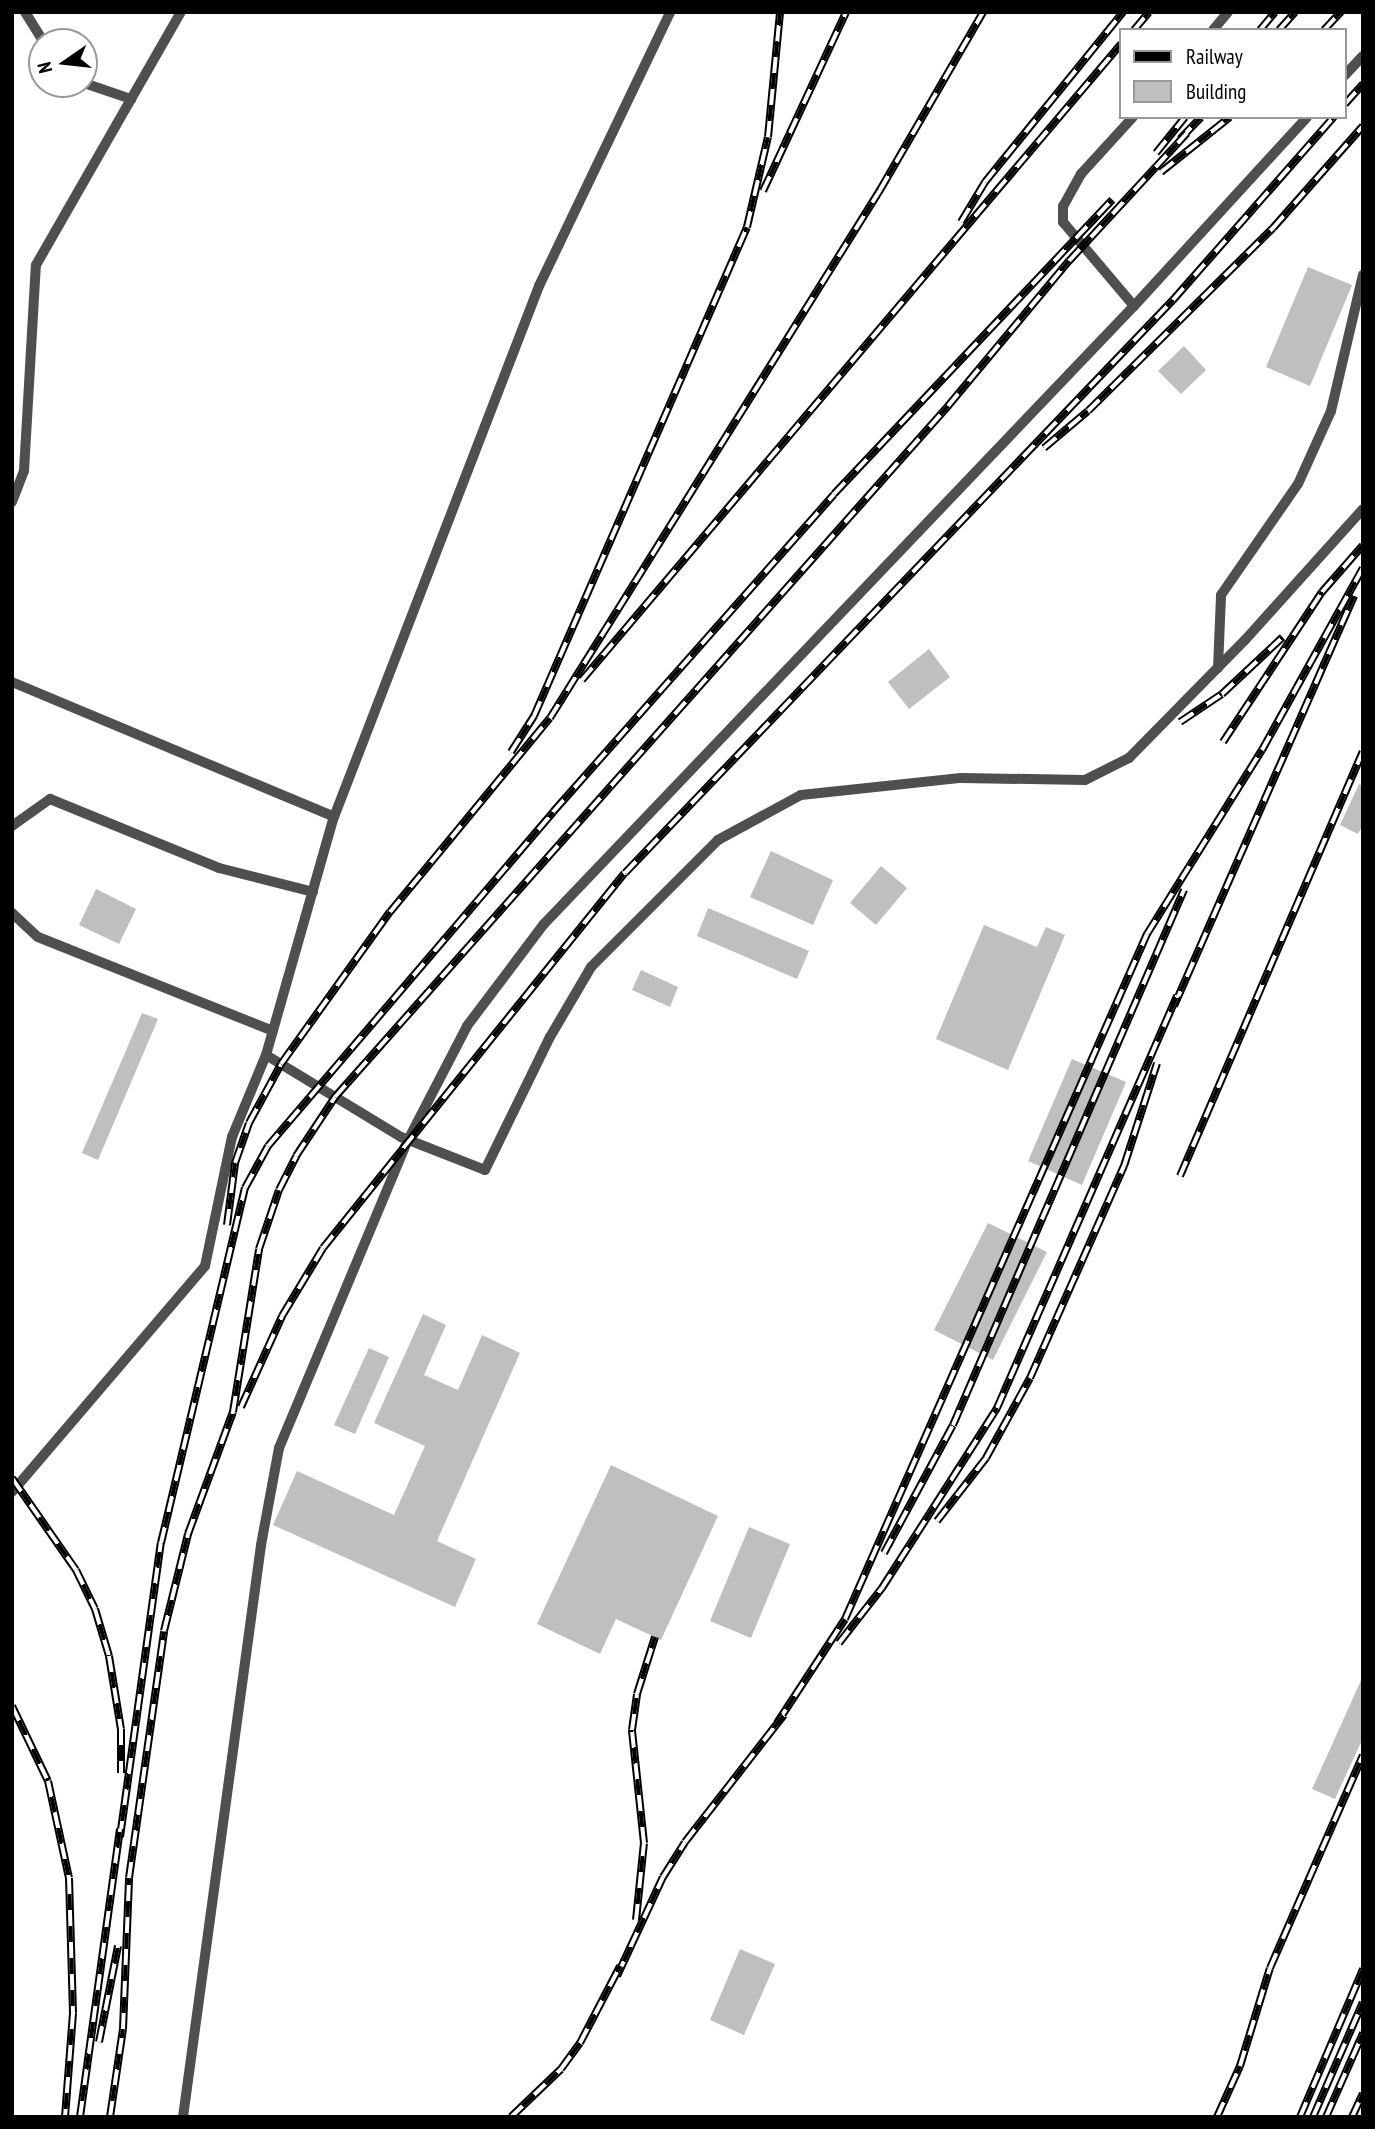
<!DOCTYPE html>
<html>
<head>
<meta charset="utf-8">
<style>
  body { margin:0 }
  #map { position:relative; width:1375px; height:2129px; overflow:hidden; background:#fff; font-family:"PT Sans Narrow",sans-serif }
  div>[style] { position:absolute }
  .building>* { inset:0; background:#bfbfbf }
  .lane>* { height:10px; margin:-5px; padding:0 5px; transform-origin:5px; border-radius:5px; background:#4f4f4f }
  .rail>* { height:8px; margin-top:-4px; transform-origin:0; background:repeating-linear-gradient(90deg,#fff 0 16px,#000 0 32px); box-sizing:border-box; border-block:2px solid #000 }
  span { translate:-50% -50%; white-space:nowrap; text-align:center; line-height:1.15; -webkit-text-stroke:6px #fff; paint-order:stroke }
  .frame { position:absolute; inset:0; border:14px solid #000; pointer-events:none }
  .legend { position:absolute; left:1119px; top:28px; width:228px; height:91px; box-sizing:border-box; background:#fff; border:2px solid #999; margin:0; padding:9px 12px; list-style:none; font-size:21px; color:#000 }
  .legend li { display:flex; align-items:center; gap:14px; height:35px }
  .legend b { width:35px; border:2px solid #999 }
  .north { position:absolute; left:28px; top:28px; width:70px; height:70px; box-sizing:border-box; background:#fff; border:2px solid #999; border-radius:50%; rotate:256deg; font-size:19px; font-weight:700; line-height:28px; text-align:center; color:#000 }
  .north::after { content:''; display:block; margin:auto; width:24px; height:32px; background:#000; clip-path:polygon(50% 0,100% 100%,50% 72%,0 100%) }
</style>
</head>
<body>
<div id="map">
  <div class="building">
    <i style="clip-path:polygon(1308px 267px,1352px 285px,1310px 386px,1266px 367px)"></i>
    <i style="clip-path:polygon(1184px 346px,1206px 370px,1181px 394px,1158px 371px)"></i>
    <i style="clip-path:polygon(929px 649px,950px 677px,909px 709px,888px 682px)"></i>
    <i style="clip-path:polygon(1359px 784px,1363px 786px,1363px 824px,1358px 834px,1340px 825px)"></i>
    <i style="clip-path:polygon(771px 851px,833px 880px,813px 925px,750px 897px)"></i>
    <i style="clip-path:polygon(881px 866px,907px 888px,876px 925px,850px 903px)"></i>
    <i style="clip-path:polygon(96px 889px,136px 909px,119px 944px,79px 925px)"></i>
    <i style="clip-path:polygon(708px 908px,809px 951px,797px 979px,697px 936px)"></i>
    <i style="clip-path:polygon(984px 925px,1037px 947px,1046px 927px,1065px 935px,1008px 1070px,936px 1039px)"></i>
    <i style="clip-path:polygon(641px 970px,678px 987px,670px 1007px,632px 990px)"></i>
    <i style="clip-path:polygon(142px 1013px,158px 1019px,98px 1160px,82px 1153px)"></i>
    <i style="clip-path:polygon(1072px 1059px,1126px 1082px,1082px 1185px,1028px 1161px)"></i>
    <i style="clip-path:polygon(988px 1223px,1047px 1252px,993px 1360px,934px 1330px)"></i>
    <i style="clip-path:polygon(423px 1314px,446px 1325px,424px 1375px,458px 1390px,482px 1335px,520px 1353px,437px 1541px,476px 1559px,455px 1607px,273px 1525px,297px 1471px,394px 1515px,425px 1446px,374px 1423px)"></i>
    <i style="clip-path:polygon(369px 1348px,389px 1357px,355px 1434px,334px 1425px)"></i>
    <i style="clip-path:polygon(611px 1465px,718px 1516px,661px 1640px,616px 1619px,600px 1654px,537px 1624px)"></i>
    <i style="clip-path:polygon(749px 1527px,790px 1544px,751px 1638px,710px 1621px)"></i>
    <i style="clip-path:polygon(1363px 1676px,1363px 1738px,1335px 1799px,1312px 1789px)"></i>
    <i style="clip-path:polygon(740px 1949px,775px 1964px,744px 2035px,710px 2020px)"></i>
  </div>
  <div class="lane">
    <i style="left:25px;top:12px;width:36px;rotate:58deg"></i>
    <i style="left:1213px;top:30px;width:23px;rotate:-50deg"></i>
    <i style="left:1345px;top:75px;width:26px;rotate:-47deg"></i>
    <i style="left:84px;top:83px;width:50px;rotate:18.8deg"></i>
    <i style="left:1133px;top:117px;width:77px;rotate:132.4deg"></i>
    <i style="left:1081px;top:174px;width:37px;rotate:119deg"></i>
    <i style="left:1063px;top:206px;width:16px;rotate:90deg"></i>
    <i style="left:1063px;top:222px;width:110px;rotate:49.8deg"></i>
    <i style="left:1134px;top:306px;width:256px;rotate:-47.5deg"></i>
    <i style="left:12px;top:502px;width:33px;rotate:-69deg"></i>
    <i style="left:24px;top:471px;width:206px;rotate:-86.7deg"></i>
    <i style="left:36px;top:265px;width:292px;rotate:-60.2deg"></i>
    <i style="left:1218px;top:668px;width:73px;rotate:-87.6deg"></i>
    <i style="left:1221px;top:595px;width:135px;rotate:-55.3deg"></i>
    <i style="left:1298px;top:484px;width:80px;rotate:-65.7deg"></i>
    <i style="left:1331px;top:411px;width:140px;rotate:-76.8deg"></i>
    <i style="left:12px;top:682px;width:349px;rotate:22.7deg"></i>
    <i style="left:12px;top:826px;width:47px;rotate:-35.4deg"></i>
    <i style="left:50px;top:799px;width:183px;rotate:22.2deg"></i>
    <i style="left:219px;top:868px;width:97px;rotate:14.3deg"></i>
    <i style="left:12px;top:913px;width:35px;rotate:43deg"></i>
    <i style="left:38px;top:937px;width:253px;rotate:21.8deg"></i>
    <i style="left:266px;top:1055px;width:158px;rotate:31.3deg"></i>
    <i style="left:401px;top:1137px;width:90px;rotate:21.4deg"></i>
    <i style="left:485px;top:1170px;width:148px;rotate:-64deg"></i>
    <i style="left:550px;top:1037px;width:81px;rotate:-59.6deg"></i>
    <i style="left:591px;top:967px;width:180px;rotate:-45deg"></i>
    <i style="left:718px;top:840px;width:94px;rotate:-28.5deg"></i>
    <i style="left:801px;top:795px;width:161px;rotate:-6.1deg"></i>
    <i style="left:961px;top:778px;width:124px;rotate:0.9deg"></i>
    <i style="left:1085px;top:780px;width:49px;rotate:-26.6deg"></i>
    <i style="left:1129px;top:758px;width:165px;rotate:-45.5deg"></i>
    <i style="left:1245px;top:640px;width:176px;rotate:-48deg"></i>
    <i style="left:12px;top:1492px;width:297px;rotate:-49.5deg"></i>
    <i style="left:205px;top:1266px;width:132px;rotate:-78.2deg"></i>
    <i style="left:232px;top:1137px;width:89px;rotate:-67.5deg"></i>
    <i style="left:266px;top:1055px;width:248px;rotate:-74.1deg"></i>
    <i style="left:334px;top:817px;width:569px;rotate:-68.89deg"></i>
    <i style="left:539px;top:286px;width:304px;rotate:-64.4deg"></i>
    <i style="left:183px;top:2117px;width:577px;rotate:-82.23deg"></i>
    <i style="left:261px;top:1545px;width:99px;rotate:-79.5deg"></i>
    <i style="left:279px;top:1448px;width:334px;rotate:-67.3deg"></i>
    <i style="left:408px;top:1140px;width:128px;rotate:-62.6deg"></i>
    <i style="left:467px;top:1026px;width:128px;rotate:-53deg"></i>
    <i style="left:544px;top:924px;width:854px;rotate:-46.33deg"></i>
  </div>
  <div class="rail">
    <i style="left:1134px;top:30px;width:23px;rotate:-50deg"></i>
    <i style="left:1260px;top:30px;width:23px;rotate:-50deg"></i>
    <i style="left:1279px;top:30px;width:24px;rotate:-48deg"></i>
    <i style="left:1324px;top:30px;width:25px;rotate:-47deg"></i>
    <i style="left:1345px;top:104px;width:27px;rotate:-48deg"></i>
    <i style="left:1180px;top:139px;width:30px;rotate:-46deg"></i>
    <i style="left:1156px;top:153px;width:46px;rotate:-51.1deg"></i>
    <i style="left:1161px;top:172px;width:88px;rotate:-38.6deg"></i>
    <i style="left:763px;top:191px;width:197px;rotate:-65.1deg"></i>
    <i style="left:961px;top:222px;width:47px;rotate:-59deg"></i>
    <i style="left:985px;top:182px;width:219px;rotate:-50.9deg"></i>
    <i style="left:1044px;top:448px;width:57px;rotate:-40.1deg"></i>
    <i style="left:1088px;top:411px;width:260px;rotate:-44.7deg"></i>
    <i style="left:1273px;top:228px;width:136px;rotate:-48.6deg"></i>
    <i style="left:582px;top:680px;width:834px;rotate:-49.72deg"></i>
    <i style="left:1180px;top:722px;width:50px;rotate:-33.7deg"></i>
    <i style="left:1222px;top:694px;width:83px;rotate:-43.1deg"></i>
    <i style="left:1223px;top:742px;width:180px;rotate:-56.6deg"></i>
    <i style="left:1322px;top:592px;width:62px;rotate:-48.9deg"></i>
    <i style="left:511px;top:752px;width:43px;rotate:-57.4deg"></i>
    <i style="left:534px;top:716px;width:533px;rotate:-66.46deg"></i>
    <i style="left:747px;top:227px;width:92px;rotate:-76.9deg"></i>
    <i style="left:768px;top:137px;width:126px;rotate:-84.5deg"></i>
    <i style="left:1174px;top:1006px;width:448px;rotate:-66.3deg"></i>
    <i style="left:1180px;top:1176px;width:462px;rotate:-66.7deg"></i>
    <i style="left:227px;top:1225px;width:63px;rotate:-82.6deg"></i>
    <i style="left:235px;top:1163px;width:42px;rotate:-70.7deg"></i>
    <i style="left:249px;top:1123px;width:67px;rotate:-61.5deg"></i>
    <i style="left:281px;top:1064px;width:187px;rotate:-54.4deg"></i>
    <i style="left:390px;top:912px;width:251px;rotate:-50.5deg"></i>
    <i style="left:550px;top:718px;width:623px;rotate:-57.99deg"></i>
    <i style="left:880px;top:190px;width:206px;rotate:-59.9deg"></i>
    <i style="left:241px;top:1407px;width:100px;rotate:-65.7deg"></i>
    <i style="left:282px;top:1316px;width:79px;rotate:-58.9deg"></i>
    <i style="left:323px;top:1248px;width:481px;rotate:-51.2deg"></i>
    <i style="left:625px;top:873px;width:793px;rotate:-46.28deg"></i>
    <i style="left:1173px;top:300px;width:244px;rotate:-48.7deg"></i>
    <i style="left:12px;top:1478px;width:112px;rotate:55.2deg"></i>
    <i style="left:76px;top:1570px;width:43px;rotate:64deg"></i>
    <i style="left:95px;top:1609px;width:49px;rotate:73.4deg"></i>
    <i style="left:109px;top:1656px;width:74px;rotate:80.7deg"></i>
    <i style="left:121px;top:1729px;width:44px;rotate:90deg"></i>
    <i style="left:937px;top:1521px;width:80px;rotate:-52.1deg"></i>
    <i style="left:986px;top:1458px;width:91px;rotate:-61.2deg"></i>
    <i style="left:1030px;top:1378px;width:232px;rotate:-66.1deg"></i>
    <i style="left:1124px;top:1166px;width:108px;rotate:-72.2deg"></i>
    <i style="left:884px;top:1553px;width:145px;rotate:-61.7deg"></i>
    <i style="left:953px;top:1425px;width:583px;rotate:-66.65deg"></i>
    <i style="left:839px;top:1643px;width:70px;rotate:-52deg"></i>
    <i style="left:882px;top:1588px;width:214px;rotate:-57.4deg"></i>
    <i style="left:997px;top:1408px;width:450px;rotate:-66.4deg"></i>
    <i style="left:12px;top:1706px;width:83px;rotate:64.4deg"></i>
    <i style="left:48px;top:1781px;width:99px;rotate:77.8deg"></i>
    <i style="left:69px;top:1878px;width:135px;rotate:88.3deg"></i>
    <i style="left:73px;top:2013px;width:104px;rotate:94.4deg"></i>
    <i style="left:777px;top:1723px;width:124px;rotate:-56.8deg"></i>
    <i style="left:845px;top:1619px;width:749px;rotate:-66.21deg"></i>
    <i style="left:1147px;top:934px;width:217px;rotate:-58deg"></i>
    <i style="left:1262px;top:750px;width:208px;rotate:-61deg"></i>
    <i style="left:120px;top:1837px;width:297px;rotate:-82.1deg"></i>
    <i style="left:161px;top:1543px;width:365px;rotate:-76.7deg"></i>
    <i style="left:245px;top:1188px;width:48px;rotate:-61.3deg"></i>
    <i style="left:268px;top:1146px;width:439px;rotate:-49.5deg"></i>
    <i style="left:553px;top:812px;width:424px;rotate:-48.5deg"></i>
    <i style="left:834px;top:494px;width:405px;rotate:-46.6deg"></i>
    <i style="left:636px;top:1920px;width:77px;rotate:-84.1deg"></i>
    <i style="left:644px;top:1843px;width:114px;rotate:-96.1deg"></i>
    <i style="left:632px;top:1730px;width:36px;rotate:-82deg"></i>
    <i style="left:637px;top:1694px;width:60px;rotate:-72.5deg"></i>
    <i style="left:617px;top:1976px;width:109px;rotate:-65.1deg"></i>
    <i style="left:663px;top:1877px;width:41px;rotate:-57.8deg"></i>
    <i style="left:685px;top:1842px;width:161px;rotate:-52.1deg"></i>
    <i style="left:99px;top:2042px;width:98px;rotate:-78.8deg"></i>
    <i style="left:80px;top:2117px;width:291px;rotate:-82.1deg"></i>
    <i style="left:110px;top:2117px;width:89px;rotate:-81.6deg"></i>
    <i style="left:123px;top:2029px;width:151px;rotate:-87.7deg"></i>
    <i style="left:129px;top:1878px;width:249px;rotate:-81.9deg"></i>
    <i style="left:164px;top:1631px;width:100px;rotate:-76.1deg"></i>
    <i style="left:188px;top:1534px;width:130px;rotate:-69.8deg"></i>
    <i style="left:233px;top:1412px;width:165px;rotate:-80.9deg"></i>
    <i style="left:259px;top:1249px;width:62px;rotate:-71.3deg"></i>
    <i style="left:279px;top:1190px;width:38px;rotate:-63deg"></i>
    <i style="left:296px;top:1156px;width:71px;rotate:-56.5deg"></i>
    <i style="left:335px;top:1097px;width:924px;rotate:-48.42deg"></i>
    <i style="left:948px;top:406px;width:189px;rotate:-50.2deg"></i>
    <i style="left:1069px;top:261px;width:174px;rotate:-47.3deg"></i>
    <i style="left:511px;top:2117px;width:69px;rotate:-43.8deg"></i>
    <i style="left:561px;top:2069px;width:32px;rotate:-54deg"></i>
    <i style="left:580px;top:2043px;width:87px;rotate:-62.5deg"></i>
    <i style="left:1217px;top:2117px;width:56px;rotate:-65.7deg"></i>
    <i style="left:1240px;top:2066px;width:102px;rotate:-73deg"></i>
    <i style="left:1270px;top:1968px;width:232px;rotate:-66.4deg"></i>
    <i style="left:1300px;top:2117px;width:161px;rotate:-66.9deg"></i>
    <i style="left:1313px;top:2117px;width:125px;rotate:-66.5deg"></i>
    <i style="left:1326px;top:2117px;width:92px;rotate:-66.2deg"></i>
    <i style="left:1352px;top:2117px;width:26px;rotate:-65deg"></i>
  </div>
  <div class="frame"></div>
  <ul class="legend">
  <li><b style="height:9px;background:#000"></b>Railway</li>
  <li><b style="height:19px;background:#bfbfbf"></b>Building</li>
  </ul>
  <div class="north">N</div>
</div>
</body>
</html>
